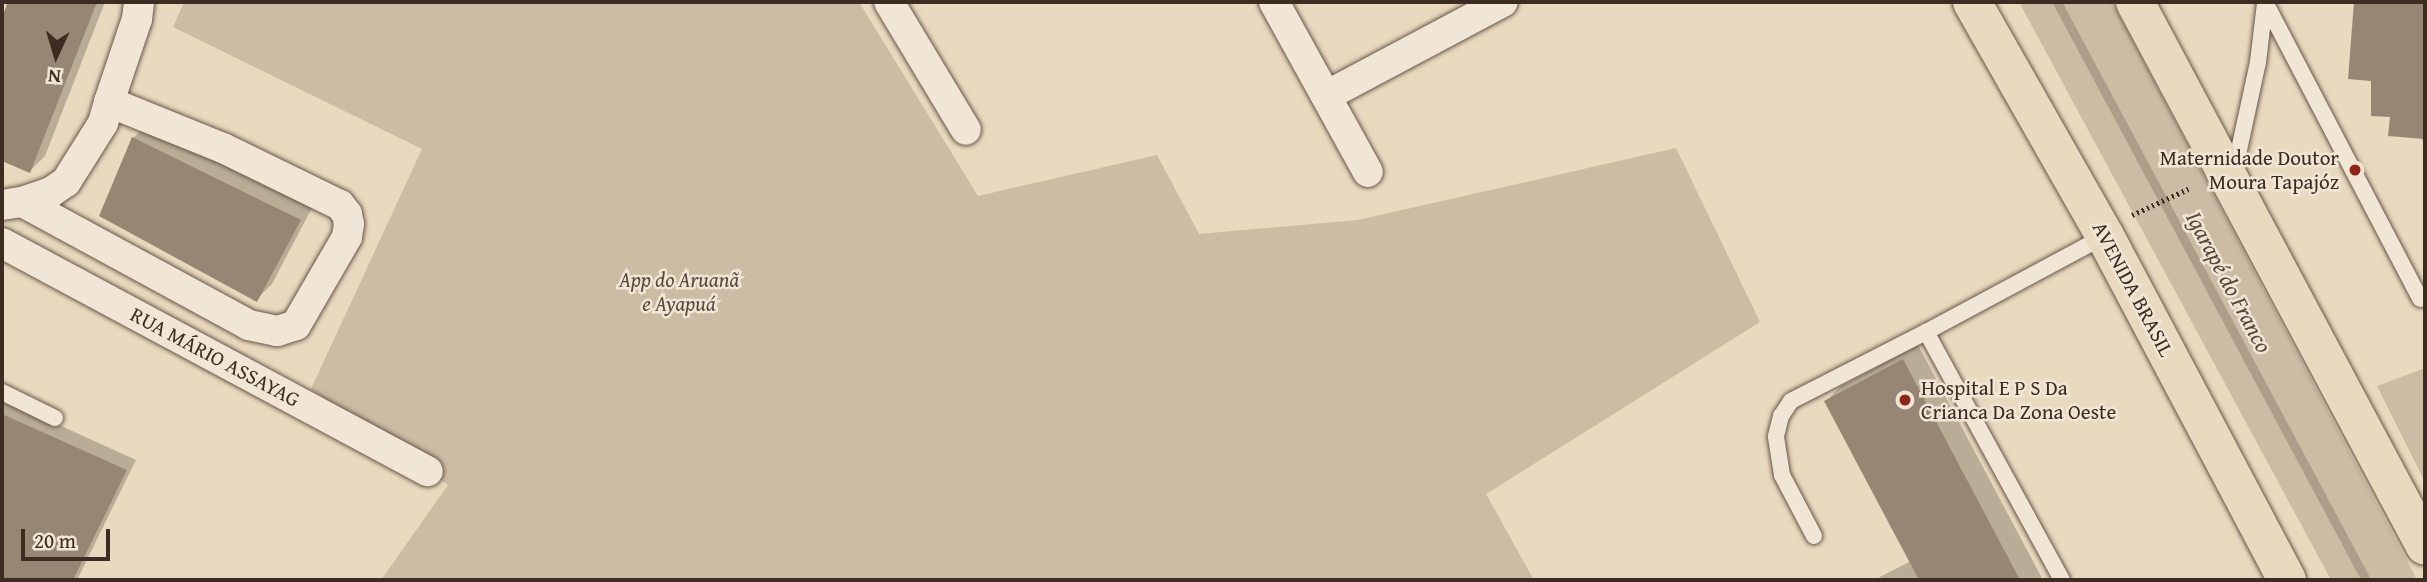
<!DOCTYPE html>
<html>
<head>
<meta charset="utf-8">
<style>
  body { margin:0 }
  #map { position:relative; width:2427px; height:582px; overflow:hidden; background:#e9d9be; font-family:"Gentium Book Plus",serif }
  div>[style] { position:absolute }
  .green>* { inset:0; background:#ccbca3 }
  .shadow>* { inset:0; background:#0003 }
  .stream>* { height:9px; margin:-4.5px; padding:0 4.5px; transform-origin:4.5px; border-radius:4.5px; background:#ae9e89 }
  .building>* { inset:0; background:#968673 }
  .path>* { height:4.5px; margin-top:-2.25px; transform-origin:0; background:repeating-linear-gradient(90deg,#3c2c22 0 2px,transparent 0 5.5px) }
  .roads { filter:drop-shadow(0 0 2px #675749) drop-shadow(0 0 2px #675749) }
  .lane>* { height:16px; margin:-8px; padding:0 8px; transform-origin:8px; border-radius:8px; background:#f1e6d5 }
  .street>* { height:30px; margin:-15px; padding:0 15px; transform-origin:15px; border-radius:15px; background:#f1e6d5 }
  .highway>* { height:38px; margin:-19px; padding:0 19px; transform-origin:19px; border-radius:19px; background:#e9d9be }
  .dots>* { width:19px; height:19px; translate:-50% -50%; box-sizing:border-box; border:4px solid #f1e6d5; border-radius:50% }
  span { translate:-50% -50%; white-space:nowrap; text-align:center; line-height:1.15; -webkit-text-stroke:5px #f1e6d5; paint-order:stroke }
  .poi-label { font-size:21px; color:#3c2c22 }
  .right { translate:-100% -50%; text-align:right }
  .left { translate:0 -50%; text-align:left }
  .park-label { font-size:21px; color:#59493c; font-style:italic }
  .street-label { font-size:21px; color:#3c2c22 }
  .water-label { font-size:23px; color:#58483c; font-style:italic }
  .frame { position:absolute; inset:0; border:4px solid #3c2c22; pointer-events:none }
  .north { position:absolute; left:21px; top:21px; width:70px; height:70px; -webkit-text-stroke:5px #f1e6d5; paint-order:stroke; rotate:184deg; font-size:19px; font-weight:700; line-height:28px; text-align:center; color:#3c2c22 }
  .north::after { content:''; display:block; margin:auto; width:24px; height:32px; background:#3c2c22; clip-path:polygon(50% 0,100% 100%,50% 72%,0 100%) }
  .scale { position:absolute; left:21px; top:529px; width:89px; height:32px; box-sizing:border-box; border:4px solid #3c2c22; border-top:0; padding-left:9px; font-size:21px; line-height:24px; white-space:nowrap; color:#3c2c22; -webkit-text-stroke:5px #f1e6d5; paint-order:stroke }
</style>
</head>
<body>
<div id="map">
  <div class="green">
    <i style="clip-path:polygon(184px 2px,859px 2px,978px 196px,1157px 155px,1199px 234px,1358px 220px,1676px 148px,1760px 322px,1486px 494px,1534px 580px,381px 580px,448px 485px,311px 389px,422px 149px,173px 27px)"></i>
    <i style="clip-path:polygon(2019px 2px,2112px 2px,2417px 580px,2331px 580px)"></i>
    <i style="clip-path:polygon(2425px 368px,2425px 482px,2377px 386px)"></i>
  </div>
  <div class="shadow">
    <i style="clip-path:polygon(10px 2px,105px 2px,45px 156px,30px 171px,2px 159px,2px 21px)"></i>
    <i style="clip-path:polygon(2355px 2px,2425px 2px,2425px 142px,2392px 116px,2373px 80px,2350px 77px)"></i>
    <i style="clip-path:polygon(149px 123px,314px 204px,272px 284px,257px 299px,133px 138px)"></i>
    <i style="clip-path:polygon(1918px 345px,2043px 580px,1874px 580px,1911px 561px,1826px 401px,1841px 386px)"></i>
    <i style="clip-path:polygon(2px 399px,136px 460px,77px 580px,2px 580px)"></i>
  </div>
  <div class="stream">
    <i style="left:2057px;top:2px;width:655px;rotate:61.87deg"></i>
  </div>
  <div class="building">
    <i style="clip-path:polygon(8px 2px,97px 2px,30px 173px,2px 161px,2px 17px)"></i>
    <i style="clip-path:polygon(2354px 2px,2425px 2px,2425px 139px,2388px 136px,2390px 117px,2371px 116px,2371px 81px,2348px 79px)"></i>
    <i style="clip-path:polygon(132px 137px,301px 220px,257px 302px,99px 216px)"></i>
    <i style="clip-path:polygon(1903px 359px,2020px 580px,1919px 580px,1824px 401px)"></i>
    <i style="clip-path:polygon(2px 414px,127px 470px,73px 580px,2px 580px)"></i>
  </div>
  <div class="path">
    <i style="left:2132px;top:215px;width:62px;rotate:-24.9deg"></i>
  </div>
  <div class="roads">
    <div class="lane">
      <i style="left:2265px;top:2px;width:335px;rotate:62.4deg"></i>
      <i style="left:2234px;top:173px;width:114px;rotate:-77.8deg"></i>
      <i style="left:2258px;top:62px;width:59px;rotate:-83.2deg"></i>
      <i style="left:2px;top:392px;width:59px;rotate:26.1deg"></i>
      <i style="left:1814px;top:536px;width:69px;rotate:-117.7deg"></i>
      <i style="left:1782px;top:475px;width:39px;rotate:-99deg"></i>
      <i style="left:1776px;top:436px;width:21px;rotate:-76deg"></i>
      <i style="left:1781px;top:416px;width:18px;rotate:-56deg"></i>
      <i style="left:1791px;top:401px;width:152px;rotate:-27.1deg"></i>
      <i style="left:2062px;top:580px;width:283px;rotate:-118.7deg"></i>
      <i style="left:1926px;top:332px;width:203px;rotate:-28.2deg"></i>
    </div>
    <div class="street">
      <i style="left:889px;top:2px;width:149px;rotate:59deg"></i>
      <i style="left:1274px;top:2px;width:194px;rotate:61.1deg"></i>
      <i style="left:1326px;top:96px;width:200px;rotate:-28deg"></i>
      <i style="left:109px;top:102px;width:88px;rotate:-71.4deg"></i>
      <i style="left:137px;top:19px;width:17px;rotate:-83deg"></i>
      <i style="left:2px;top:205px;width:20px;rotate:-9deg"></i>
      <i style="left:22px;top:202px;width:31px;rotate:-19deg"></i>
      <i style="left:51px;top:192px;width:18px;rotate:-34deg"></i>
      <i style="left:66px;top:182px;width:70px;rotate:-57.9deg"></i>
      <i style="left:103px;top:123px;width:22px;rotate:-74deg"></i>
      <i style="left:109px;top:102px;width:123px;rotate:22deg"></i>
      <i style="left:223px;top:148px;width:130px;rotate:26deg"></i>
      <i style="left:340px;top:205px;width:11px;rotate:52deg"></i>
      <i style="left:347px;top:214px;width:10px;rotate:79deg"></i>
      <i style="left:349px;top:224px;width:13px;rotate:99deg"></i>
      <i style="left:347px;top:237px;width:102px;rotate:120.1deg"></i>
      <i style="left:296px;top:325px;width:20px;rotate:162deg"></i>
      <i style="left:277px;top:331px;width:29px;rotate:-168deg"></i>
      <i style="left:249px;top:325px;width:258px;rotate:-151.5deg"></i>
      <i style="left:2px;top:243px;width:483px;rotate:28.2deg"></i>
    </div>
    <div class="highway">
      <i style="left:1972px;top:2px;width:269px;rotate:60.4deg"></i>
      <i style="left:2105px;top:236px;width:389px;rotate:62.1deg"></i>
      <i style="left:2135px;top:2px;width:616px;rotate:61.94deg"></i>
    </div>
  </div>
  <div class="dots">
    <i style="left:2355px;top:170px;background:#8f2418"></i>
    <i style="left:1905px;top:400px;background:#8f2418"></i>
  </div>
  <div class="poi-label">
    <span class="right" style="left:2339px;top:170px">Maternidade Doutor<br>Moura Tapajóz</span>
    <span class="left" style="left:1921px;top:400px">Hospital E P S Da<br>Crianca Da Zona Oeste</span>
  </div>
  <div class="park-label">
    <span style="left:679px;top:292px">App do Aruanã<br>e Ayapuá</span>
  </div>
  <div class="street-label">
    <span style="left:2133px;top:289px;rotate:62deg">AVENIDA BRASIL</span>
    <span style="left:215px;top:357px;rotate:28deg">RUA MÁRIO ASSAYAG</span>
  </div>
  <div class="water-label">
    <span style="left:2229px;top:282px;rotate:62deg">Igarapé do Franco</span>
  </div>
  <div class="frame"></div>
  <div class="north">N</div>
  <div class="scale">20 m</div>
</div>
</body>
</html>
